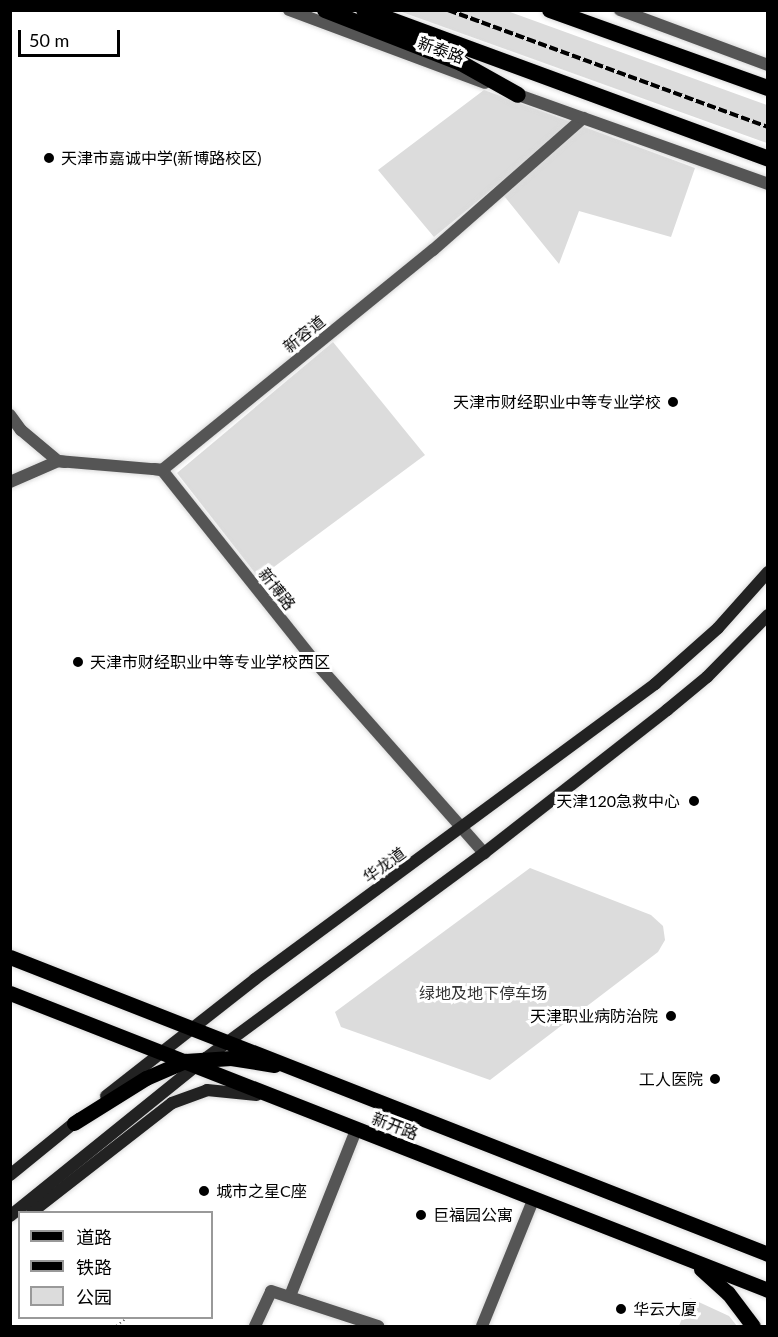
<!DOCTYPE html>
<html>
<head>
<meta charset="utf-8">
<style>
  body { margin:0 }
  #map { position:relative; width:778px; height:1337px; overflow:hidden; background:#fff; font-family:Lato,"Noto Sans SC",sans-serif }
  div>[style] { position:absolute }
  .green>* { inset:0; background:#dcdcdc }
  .path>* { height:2px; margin-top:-1px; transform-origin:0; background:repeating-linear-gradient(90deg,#777 0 1.5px,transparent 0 4.5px) }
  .roads { filter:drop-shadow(0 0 2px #dbdbdb) drop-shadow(0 0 2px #dbdbdb) }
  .minor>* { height:12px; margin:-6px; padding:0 6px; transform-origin:6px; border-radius:6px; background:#555 }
  .tertiary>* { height:12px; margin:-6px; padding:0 6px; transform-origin:6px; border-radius:6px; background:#555 }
  .secondary>* { height:12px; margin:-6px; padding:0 6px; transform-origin:6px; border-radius:6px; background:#222 }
  .primary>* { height:15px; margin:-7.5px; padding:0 7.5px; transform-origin:7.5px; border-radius:7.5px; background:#000 }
  .trunk>* { height:16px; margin:-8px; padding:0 8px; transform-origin:8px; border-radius:8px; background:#000 }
  .rail>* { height:4px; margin-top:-2px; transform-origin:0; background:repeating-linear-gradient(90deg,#000 0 9px,transparent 0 12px) }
  .dots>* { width:16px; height:16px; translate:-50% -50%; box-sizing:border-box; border:3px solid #fff; border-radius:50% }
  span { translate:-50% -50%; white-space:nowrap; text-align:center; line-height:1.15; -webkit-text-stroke:6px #fff; paint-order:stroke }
  .street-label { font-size:16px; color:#000 }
  .poi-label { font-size:16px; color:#000 }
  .left { translate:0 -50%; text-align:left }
  .right { translate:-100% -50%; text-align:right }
  .park-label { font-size:16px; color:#333 }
  .frame { position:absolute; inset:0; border:12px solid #000; pointer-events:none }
  .legend { position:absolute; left:18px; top:1211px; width:195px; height:108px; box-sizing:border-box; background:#fff; border:2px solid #999; margin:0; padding:8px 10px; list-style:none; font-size:18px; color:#000 }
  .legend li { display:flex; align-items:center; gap:12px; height:30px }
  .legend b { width:30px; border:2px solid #999 }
  .scale { position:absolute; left:18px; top:30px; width:102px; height:27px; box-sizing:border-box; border:3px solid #000; border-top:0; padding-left:8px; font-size:18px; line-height:21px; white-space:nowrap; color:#000; -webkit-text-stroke:4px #fff; paint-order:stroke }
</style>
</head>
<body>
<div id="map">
  <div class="green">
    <i style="clip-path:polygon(399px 11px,507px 11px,767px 105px,767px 143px)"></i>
    <i style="clip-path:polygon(484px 90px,695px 168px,671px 237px,579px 211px,559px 264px,496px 186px,434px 237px,378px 170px)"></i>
    <i style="clip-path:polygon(333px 342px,425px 455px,259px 578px,177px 473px)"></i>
    <i style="clip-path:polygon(530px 868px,651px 915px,663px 926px,665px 940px,658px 952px,490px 1080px,341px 1027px,335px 1012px)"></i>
    <i style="clip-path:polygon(690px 1298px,729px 1316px,737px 1326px,679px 1326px)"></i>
  </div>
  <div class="path">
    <i style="left:116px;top:1326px;width:14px;rotate:-36deg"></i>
  </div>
  <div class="roads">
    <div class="minor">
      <i style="left:620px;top:10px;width:158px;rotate:20.4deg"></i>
      <i style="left:10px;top:415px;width:19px;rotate:54deg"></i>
      <i style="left:21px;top:430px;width:48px;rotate:40deg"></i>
      <i style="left:58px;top:461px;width:7px;rotate:8deg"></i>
      <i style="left:154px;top:469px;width:8px;rotate:7deg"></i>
      <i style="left:162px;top:470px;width:247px;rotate:51.4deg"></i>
      <i style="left:316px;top:663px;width:254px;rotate:48.5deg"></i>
      <i style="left:10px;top:482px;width:52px;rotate:-23.6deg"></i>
      <i style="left:58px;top:461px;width:104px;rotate:4.9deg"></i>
      <i style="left:162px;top:470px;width:349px;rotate:-39.1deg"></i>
      <i style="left:433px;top:250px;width:200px;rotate:-41.3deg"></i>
      <i style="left:583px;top:118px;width:196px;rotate:19.6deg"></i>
      <i style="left:290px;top:1296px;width:179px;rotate:-68.3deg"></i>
      <i style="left:255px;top:1326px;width:38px;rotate:-65deg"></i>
      <i style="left:271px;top:1291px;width:113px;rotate:18.1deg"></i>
      <i style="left:482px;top:1326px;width:138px;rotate:-67.9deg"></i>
    </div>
    <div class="tertiary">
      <i style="left:289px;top:10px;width:209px;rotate:20.4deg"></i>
      <i style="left:510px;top:92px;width:77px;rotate:19.6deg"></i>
    </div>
    <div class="secondary">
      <i style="left:106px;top:1096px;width:189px;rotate:-38.1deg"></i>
      <i style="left:255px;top:979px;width:497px;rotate:-36.4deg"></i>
      <i style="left:655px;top:684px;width:84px;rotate:-41.6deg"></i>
      <i style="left:718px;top:628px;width:75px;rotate:-48.2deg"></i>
      <i style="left:10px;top:1175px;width:89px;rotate:-39.1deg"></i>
      <i style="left:32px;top:1212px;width:177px;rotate:-37.9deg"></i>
      <i style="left:172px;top:1103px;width:37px;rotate:-20deg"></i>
      <i style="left:207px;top:1090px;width:50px;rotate:5.7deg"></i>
      <i style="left:10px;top:1216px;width:252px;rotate:-38.9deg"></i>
      <i style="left:206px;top:1058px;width:345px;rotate:-36.4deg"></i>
      <i style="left:484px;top:853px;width:232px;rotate:-38deg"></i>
      <i style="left:667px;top:710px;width:52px;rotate:-39.5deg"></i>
      <i style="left:707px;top:677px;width:87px;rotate:-45.5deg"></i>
    </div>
    <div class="primary">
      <i style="left:10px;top:957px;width:814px;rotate:21.4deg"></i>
      <i style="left:10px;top:993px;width:814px;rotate:21.4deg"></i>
      <i style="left:74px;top:1123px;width:85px;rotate:-32deg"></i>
      <i style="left:146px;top:1078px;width:43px;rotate:-23.6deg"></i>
      <i style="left:185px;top:1061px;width:46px;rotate:-3.7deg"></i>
      <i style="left:231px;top:1058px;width:44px;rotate:9.2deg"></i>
      <i style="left:701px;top:1269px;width:36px;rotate:42deg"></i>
      <i style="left:728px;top:1293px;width:41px;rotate:52.9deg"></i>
    </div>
    <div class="trunk">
      <i style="left:325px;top:10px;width:146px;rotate:21.3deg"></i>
      <i style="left:461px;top:63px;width:65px;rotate:29.3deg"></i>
      <i style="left:364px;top:10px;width:431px;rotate:20.2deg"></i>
      <i style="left:550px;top:10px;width:232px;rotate:19.7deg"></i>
    </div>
  </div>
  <div class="rail">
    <i style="left:448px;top:10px;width:341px;rotate:20.1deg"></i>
  </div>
  <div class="dots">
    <i style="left:49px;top:158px;background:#000"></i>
    <i style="left:673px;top:402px;background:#000"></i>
    <i style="left:78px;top:662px;background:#000"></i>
    <i style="left:694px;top:801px;background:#000"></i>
    <i style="left:671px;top:1016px;background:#000"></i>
    <i style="left:715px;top:1079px;background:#000"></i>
    <i style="left:204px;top:1191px;background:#000"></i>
    <i style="left:421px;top:1215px;background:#000"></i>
    <i style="left:621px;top:1309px;background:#000"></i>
  </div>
  <div class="street-label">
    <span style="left:441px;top:50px;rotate:20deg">新泰路</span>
    <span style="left:304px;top:334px;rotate:-39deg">新容道</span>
    <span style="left:277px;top:589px;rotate:52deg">新博路</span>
    <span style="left:384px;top:865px;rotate:-36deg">华龙道</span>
    <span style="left:395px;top:1126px;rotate:21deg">新开路</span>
  </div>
  <div class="poi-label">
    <span class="left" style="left:61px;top:158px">天津市嘉诚中学(新博路校区)</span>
    <span class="right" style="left:661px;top:402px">天津市财经职业中等专业学校</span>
    <span class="left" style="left:90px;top:662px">天津市财经职业中等专业学校西区</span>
    <span class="right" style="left:680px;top:801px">天津120急救中心</span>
    <span class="right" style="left:658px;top:1016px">天津职业病防治院</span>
    <span class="right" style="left:703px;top:1079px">工人医院</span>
    <span class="left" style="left:216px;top:1191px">城市之星C座</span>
    <span class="left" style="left:433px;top:1215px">巨福园公寓</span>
    <span class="left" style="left:633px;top:1309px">华云大厦</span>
  </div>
  <div class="park-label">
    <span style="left:483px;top:993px">绿地及地下停车场</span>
  </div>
  <div class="frame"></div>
  <ul class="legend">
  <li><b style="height:8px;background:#000"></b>道路</li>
  <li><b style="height:8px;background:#000"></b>铁路</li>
  <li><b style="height:16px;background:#dcdcdc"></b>公园</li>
  </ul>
  <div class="scale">50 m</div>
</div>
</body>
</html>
